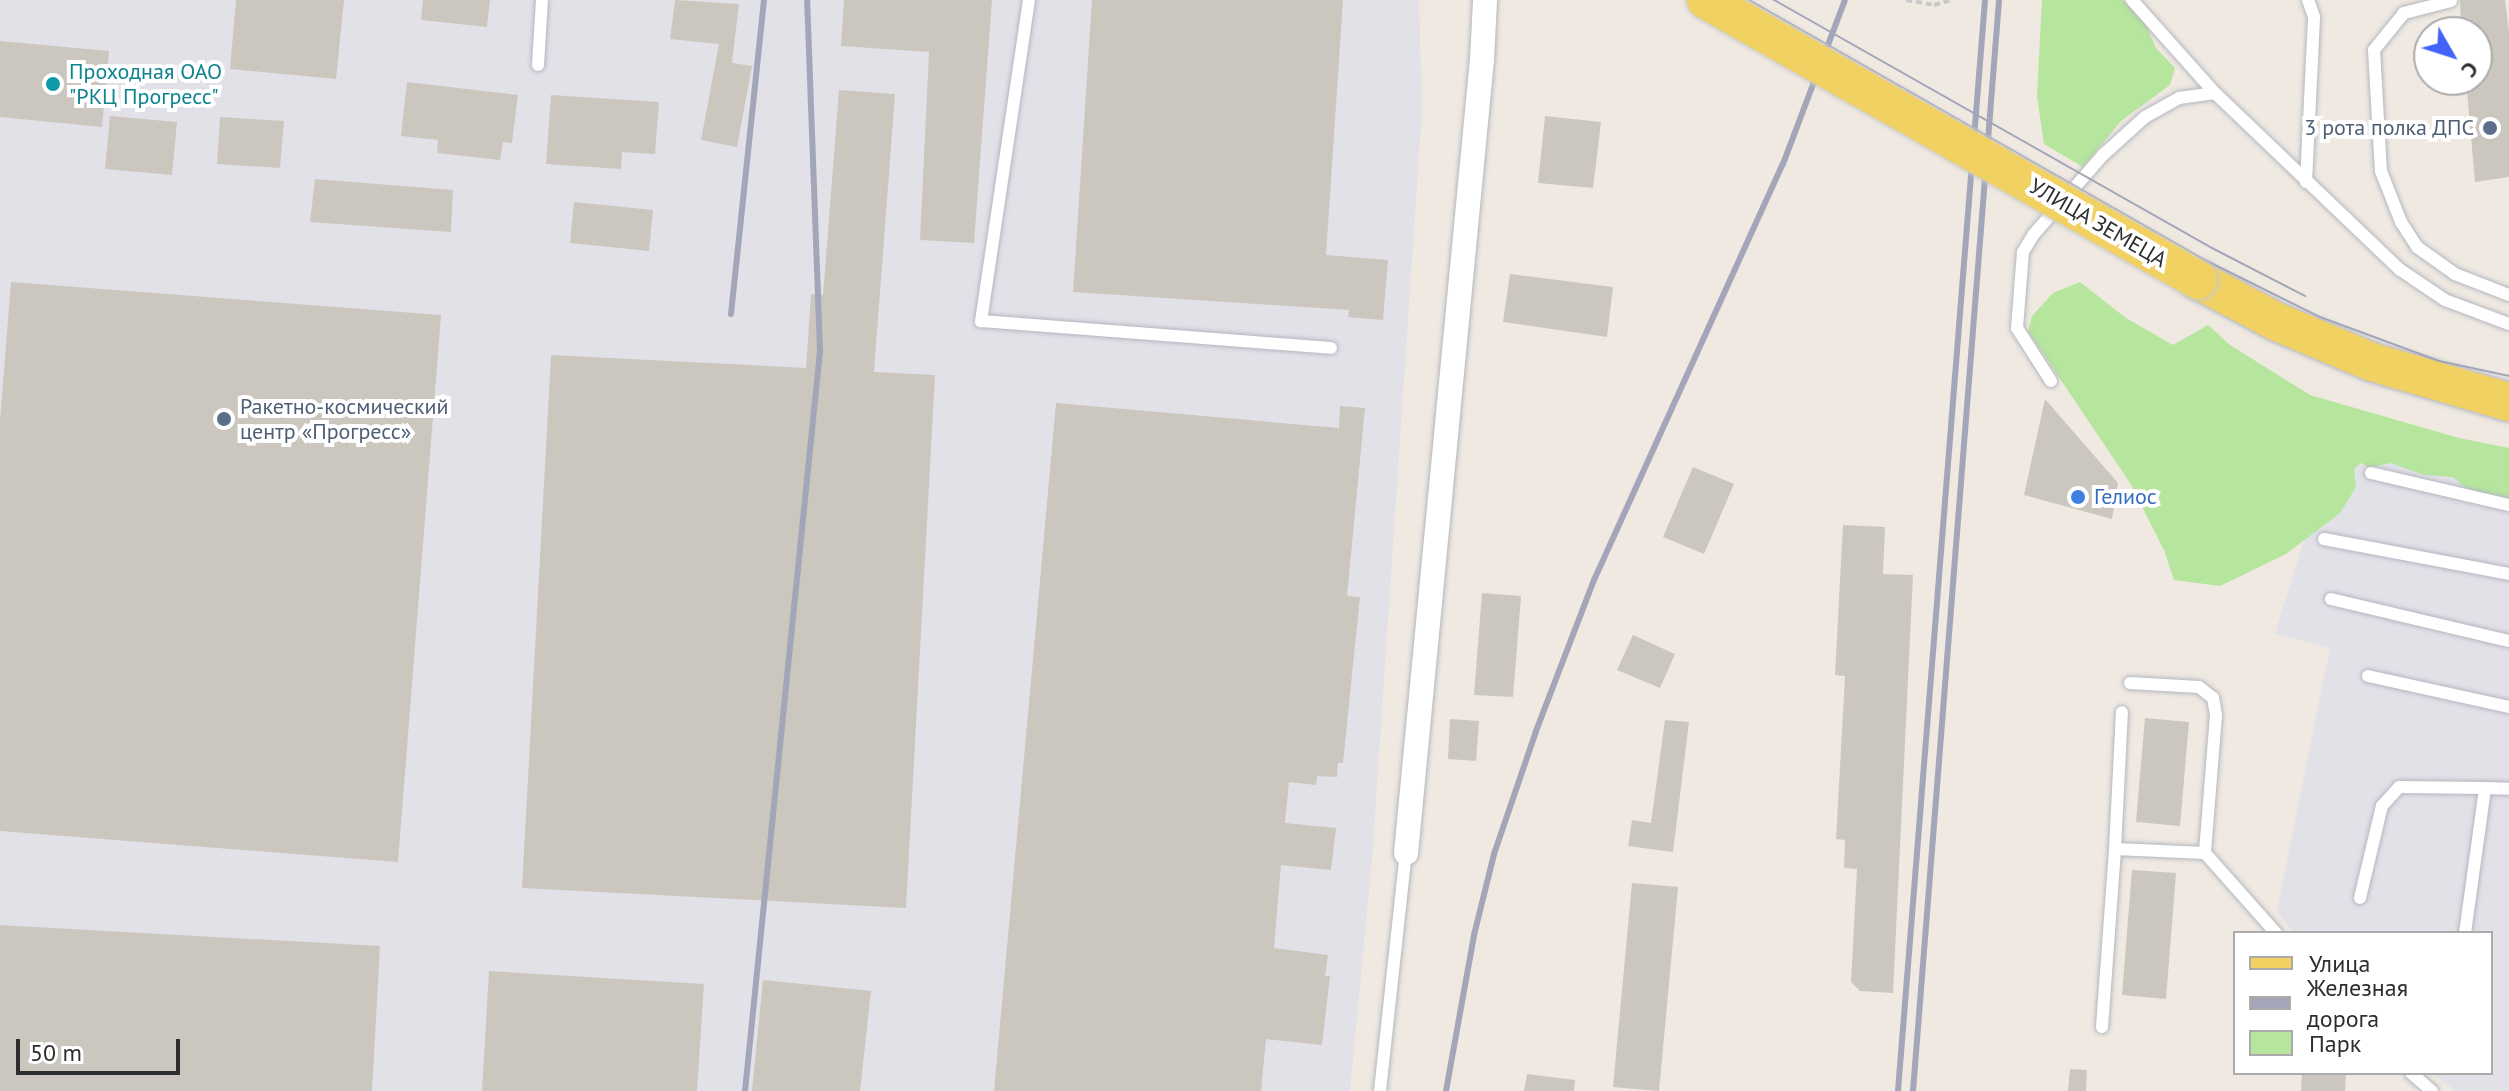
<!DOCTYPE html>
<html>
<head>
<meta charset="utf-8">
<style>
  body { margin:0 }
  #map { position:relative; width:2509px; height:1091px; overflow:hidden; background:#efe9e1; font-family:"PT Sans",sans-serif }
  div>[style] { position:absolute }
  .industrial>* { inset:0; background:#e3e1e8 }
  .green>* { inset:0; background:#b6e59e }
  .building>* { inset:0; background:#cbc7bf }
  .path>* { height:4px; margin-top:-2px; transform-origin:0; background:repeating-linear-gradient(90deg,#c9c9c9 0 6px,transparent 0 10px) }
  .roads { filter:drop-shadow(0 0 2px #b4b7c1) drop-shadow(0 0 2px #b4b7c1) }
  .lane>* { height:12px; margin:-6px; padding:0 6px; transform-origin:6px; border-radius:6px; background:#fff }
  .street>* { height:24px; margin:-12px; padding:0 12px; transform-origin:12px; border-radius:12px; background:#fff }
  .primary>* { height:38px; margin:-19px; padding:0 19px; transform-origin:19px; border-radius:19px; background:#f2d163 }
  .tram>* { height:2px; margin:-1px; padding:0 1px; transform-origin:1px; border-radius:1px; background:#a3a6b8 }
  .rail>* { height:6px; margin:-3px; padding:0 3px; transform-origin:3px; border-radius:3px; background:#a3a6b8 }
  .bridges { filter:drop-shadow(0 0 2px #c9c9c9) drop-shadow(0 0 2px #c9c9c9) }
  .primary-bridge>* { height:38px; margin:-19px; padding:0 19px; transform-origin:19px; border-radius:19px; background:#f2d163 }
  .dots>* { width:22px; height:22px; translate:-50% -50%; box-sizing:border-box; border:4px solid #fff; border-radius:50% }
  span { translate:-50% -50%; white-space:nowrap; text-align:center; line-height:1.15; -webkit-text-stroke:8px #fff; paint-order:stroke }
  .culture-label { font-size:22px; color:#0d838f }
  .left { translate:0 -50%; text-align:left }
  .service-label { font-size:22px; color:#4e5e75 }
  .right { translate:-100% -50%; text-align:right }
  .street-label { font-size:22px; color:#2e2e2e }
  .shop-label { font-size:22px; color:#366cbe }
  .legend { position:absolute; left:2233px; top:931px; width:260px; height:144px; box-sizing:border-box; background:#fff; border:2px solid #ababab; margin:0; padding:10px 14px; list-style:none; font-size:24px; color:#2e2e2e }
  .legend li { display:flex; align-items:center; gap:16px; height:40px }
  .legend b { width:40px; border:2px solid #ababab }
  .north { position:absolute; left:2413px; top:16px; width:80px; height:80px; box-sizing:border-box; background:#fff; border:2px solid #ababab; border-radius:50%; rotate:129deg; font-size:22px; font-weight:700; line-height:32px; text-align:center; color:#2e2e2e }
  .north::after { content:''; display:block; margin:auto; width:28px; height:36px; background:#4264fb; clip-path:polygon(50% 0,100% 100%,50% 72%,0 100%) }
  .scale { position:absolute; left:16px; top:1039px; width:164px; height:36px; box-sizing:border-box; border:4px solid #2e2e2e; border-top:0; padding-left:10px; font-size:24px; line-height:28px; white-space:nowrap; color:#2e2e2e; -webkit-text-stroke:6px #fff; paint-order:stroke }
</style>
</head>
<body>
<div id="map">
  <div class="industrial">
    <i style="clip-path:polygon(0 0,1419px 0,1422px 111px,1372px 860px,1350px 1091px,0 1091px)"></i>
    <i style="clip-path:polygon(2340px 425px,2509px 463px,2509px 1091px,2456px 1091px,2431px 1073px,2491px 1073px,2491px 933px,2293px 933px,2277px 911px,2330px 648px,2275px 633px)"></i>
  </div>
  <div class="green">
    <i style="clip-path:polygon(2042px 0,2123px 0,2145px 23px,2156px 48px,2175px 68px,2170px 85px,2121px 121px,2083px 167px,2044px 144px,2037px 96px)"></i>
    <i style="clip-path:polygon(2080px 282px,2126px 318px,2173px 345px,2208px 325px,2230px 345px,2310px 395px,2459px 438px,2509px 448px,2509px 500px,2467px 489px,2453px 477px,2424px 475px,2390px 463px,2370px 468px,2361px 463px,2354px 469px,2356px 487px,2340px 513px,2286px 554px,2220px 586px,2174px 580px,2164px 550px,2130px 483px,2028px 331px,2032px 316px,2053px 293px)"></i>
  </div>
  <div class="building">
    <i style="clip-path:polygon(236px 0,344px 0,336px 79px,230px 69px)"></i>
    <i style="clip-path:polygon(423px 0,490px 0,487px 27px,421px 20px)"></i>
    <i style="clip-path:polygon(675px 0,739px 4px,732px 63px,752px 66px,737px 147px,701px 140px,719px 44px,670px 39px)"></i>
    <i style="clip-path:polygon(844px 0,992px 0,974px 243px,920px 240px,929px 52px,841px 46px)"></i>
    <i style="clip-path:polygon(1092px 0,1343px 0,1326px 255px,1388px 260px,1383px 320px,1348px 317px,1349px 310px,1073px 292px)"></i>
    <i style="clip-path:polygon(2460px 0,2505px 0,2509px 32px,2509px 177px,2475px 182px,2466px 80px,2477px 80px,2477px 32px,2461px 32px)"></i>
    <i style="clip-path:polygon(0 41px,109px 51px,102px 127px,0 117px)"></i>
    <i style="clip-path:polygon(407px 82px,518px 95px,512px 143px,503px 142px,500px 160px,437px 153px,438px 140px,401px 136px)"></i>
    <i style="clip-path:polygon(839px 90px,895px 94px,874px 372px,935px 375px,906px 908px,522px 888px,551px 355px,806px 368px,811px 294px,823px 295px)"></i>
    <i style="clip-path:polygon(551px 95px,659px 102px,655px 154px,622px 152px,621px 169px,546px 164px)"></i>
    <i style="clip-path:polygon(110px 116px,177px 122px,172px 175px,105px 169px)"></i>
    <i style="clip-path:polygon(1545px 116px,1601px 122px,1593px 188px,1538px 183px)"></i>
    <i style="clip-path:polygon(220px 117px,284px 121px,280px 168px,217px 164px)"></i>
    <i style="clip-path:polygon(315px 179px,453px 190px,451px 232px,310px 222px)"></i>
    <i style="clip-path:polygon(574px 202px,653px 210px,649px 251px,570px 243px)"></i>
    <i style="clip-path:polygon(1510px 274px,1613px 287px,1607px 337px,1503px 322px)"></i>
    <i style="clip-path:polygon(11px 282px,441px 315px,398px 862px,0 831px,0 421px)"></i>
    <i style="clip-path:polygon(2045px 399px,2118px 483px,2112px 519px,2024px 495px)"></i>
    <i style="clip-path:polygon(1056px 403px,1339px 428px,1340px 406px,1365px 408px,1347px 596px,1360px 597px,1343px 763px,1338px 763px,1337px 777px,1317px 776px,1316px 785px,1289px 782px,1285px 823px,1336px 828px,1331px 870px,1281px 865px,1274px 948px,1328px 955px,1325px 976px,1330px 976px,1322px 1045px,1266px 1039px,1261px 1091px,994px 1091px)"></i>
    <i style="clip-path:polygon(1693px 467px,1734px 484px,1704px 554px,1663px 537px)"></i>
    <i style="clip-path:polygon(1843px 525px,1885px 527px,1883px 574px,1913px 575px,1893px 993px,1860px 991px,1851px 982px,1857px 869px,1844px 868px,1845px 840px,1836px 839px,1845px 676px,1835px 675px)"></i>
    <i style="clip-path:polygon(1482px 593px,1521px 596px,1513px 697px,1474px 695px)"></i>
    <i style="clip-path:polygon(1633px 635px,1675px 654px,1660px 688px,1617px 670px)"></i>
    <i style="clip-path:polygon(2145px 718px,2189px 722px,2180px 826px,2136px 822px)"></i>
    <i style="clip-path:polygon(1450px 719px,1479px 721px,1476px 761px,1448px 759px)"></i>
    <i style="clip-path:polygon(1665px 720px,1689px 722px,1673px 852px,1628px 846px,1632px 820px,1651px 823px)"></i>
    <i style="clip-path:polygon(2132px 870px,2176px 873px,2166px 999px,2122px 995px)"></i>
    <i style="clip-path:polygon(1632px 883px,1678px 887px,1659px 1091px,1613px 1087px)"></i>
    <i style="clip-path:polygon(0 925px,380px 946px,372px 1091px,0 1091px)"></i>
    <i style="clip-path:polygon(489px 971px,704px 984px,697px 1091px,482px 1091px)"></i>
    <i style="clip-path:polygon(763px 980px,871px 991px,860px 1091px,752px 1091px)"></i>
    <i style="clip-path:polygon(2070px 1069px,2087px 1070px,2086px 1091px,2068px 1091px)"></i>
    <i style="clip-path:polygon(2302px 1073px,2346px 1073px,2345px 1091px,2301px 1091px)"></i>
    <i style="clip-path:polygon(1527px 1074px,1575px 1080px,1574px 1091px,1524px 1091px)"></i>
  </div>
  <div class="path">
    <i style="left:1906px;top:0;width:28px;rotate:10deg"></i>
    <i style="left:1934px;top:5px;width:19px;rotate:-16deg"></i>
  </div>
  <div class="roads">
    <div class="lane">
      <i style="left:1029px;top:0;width:325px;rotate:98.5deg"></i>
      <i style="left:981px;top:321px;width:351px;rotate:4.4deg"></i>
      <i style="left:2132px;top:0;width:125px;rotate:48.3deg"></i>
      <i style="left:2215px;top:93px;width:255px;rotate:43.7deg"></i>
      <i style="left:2399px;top:269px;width:55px;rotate:34deg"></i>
      <i style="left:2445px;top:300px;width:68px;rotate:20.6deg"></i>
      <i style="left:2451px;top:1px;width:49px;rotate:165.7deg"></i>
      <i style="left:2404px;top:13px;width:48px;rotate:129deg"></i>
      <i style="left:2374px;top:50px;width:121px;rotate:86.7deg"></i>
      <i style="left:2381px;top:171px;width:55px;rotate:68.6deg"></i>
      <i style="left:2401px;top:222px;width:30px;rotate:57deg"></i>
      <i style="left:2417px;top:247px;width:47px;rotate:35.4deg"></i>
      <i style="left:2455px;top:274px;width:58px;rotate:21.3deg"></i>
      <i style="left:538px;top:65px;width:65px;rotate:-86.5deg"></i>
      <i style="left:2306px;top:182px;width:165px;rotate:-87.2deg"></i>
      <i style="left:2314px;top:17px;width:18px;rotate:-109deg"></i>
      <i style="left:2051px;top:381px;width:63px;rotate:-122.7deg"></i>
      <i style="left:2017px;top:328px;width:76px;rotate:-85.5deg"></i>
      <i style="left:2023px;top:252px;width:21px;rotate:-59deg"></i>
      <i style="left:2034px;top:234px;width:105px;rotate:-48.9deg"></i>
      <i style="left:2103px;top:155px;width:57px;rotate:-42.1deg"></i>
      <i style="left:2145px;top:117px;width:39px;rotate:-29deg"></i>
      <i style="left:2179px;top:98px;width:36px;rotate:-8deg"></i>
      <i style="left:2371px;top:473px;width:142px;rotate:13.1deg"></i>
      <i style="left:2324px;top:539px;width:188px;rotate:10.7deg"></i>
      <i style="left:2331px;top:599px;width:183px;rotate:13.3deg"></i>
      <i style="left:2368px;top:676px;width:144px;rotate:12.4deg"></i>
      <i style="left:2130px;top:683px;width:69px;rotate:3.3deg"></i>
      <i style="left:2199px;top:687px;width:18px;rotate:38deg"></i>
      <i style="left:2213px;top:698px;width:17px;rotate:80deg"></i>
      <i style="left:2216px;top:715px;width:138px;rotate:94.6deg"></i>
      <i style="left:2115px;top:849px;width:137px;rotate:-87.1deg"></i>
      <i style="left:2360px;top:898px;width:95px;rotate:-76.6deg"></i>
      <i style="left:2382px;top:806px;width:25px;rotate:-48deg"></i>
      <i style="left:2399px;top:787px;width:86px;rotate:0.7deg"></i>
      <i style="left:2465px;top:933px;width:146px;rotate:-82.1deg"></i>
      <i style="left:2485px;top:788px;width:24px;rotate:2deg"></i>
      <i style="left:2102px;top:1027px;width:178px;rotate:-85.8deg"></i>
      <i style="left:2115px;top:849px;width:90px;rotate:2.5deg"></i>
      <i style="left:2205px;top:853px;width:107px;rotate:48.4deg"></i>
      <i style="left:2411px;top:1073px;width:28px;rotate:41deg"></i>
      <i style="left:1380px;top:1091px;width:239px;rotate:-83.8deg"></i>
    </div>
    <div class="street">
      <i style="left:1406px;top:853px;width:797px;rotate:-84.53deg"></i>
      <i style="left:1482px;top:60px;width:60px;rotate:-87.1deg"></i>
    </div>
    <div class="primary">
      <i style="left:2198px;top:280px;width:89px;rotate:28deg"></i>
      <i style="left:2277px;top:322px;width:103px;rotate:22.8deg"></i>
      <i style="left:2372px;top:362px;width:143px;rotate:16.3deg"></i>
    </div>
  </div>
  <div class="tram">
    <i style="left:1749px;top:0;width:525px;rotate:29.69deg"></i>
    <i style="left:2205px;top:260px;width:128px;rotate:26.4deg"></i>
    <i style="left:2320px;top:317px;width:127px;rotate:20.3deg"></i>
    <i style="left:2439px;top:361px;width:72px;rotate:12.1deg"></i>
    <i style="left:1774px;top:0;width:503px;rotate:29.52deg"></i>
    <i style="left:2212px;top:248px;width:105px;rotate:27.3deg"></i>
  </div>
  <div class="rail">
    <i style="left:731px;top:314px;width:316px;rotate:-84deg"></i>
    <i style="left:745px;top:1091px;width:744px;rotate:-84.21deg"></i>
    <i style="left:820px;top:351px;width:351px;rotate:-92.1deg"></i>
    <i style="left:1446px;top:1091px;width:158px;rotate:-79.8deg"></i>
    <i style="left:1474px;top:935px;width:83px;rotate:-76.1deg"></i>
    <i style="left:1494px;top:854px;width:130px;rotate:-71.1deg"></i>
    <i style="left:1536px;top:731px;width:162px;rotate:-69deg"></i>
    <i style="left:1594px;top:580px;width:457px;rotate:-65.6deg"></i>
    <i style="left:1783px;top:164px;width:175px;rotate:-69.3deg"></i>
    <i style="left:1898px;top:1091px;width:1094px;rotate:-85.44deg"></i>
    <i style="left:1913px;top:1091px;width:1094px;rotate:-85.49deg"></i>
  </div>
  <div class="bridges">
    <div class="primary-bridge">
      <i style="left:1706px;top:0;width:566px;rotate:29.64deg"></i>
    </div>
  </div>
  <div class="dots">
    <i style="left:53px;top:84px;background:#0f9aa8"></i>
    <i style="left:2490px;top:128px;background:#5c6f8a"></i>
    <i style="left:224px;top:419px;background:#5c6f8a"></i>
    <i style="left:2078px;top:497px;background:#3f7fe0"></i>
  </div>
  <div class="culture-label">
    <span class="left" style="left:69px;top:84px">Проходная ОАО<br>"РКЦ Прогресс"</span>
  </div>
  <div class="service-label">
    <span class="right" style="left:2474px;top:128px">3 рота полка ДПС</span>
    <span class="left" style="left:240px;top:419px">Ракетно-космический<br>центр «Прогресс»</span>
  </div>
  <div class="street-label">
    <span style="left:2098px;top:223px;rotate:30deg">УЛИЦА ЗЕМЕЦА</span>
  </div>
  <div class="shop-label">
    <span class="left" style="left:2094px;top:497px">Гелиос</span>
  </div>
  <ul class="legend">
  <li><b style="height:10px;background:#f2d163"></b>Улица</li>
  <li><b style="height:10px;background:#a3a6b8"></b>Железная дорога</li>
  <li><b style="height:22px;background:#b6e59e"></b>Парк</li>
  </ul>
  <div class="north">С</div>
  <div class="scale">50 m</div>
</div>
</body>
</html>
